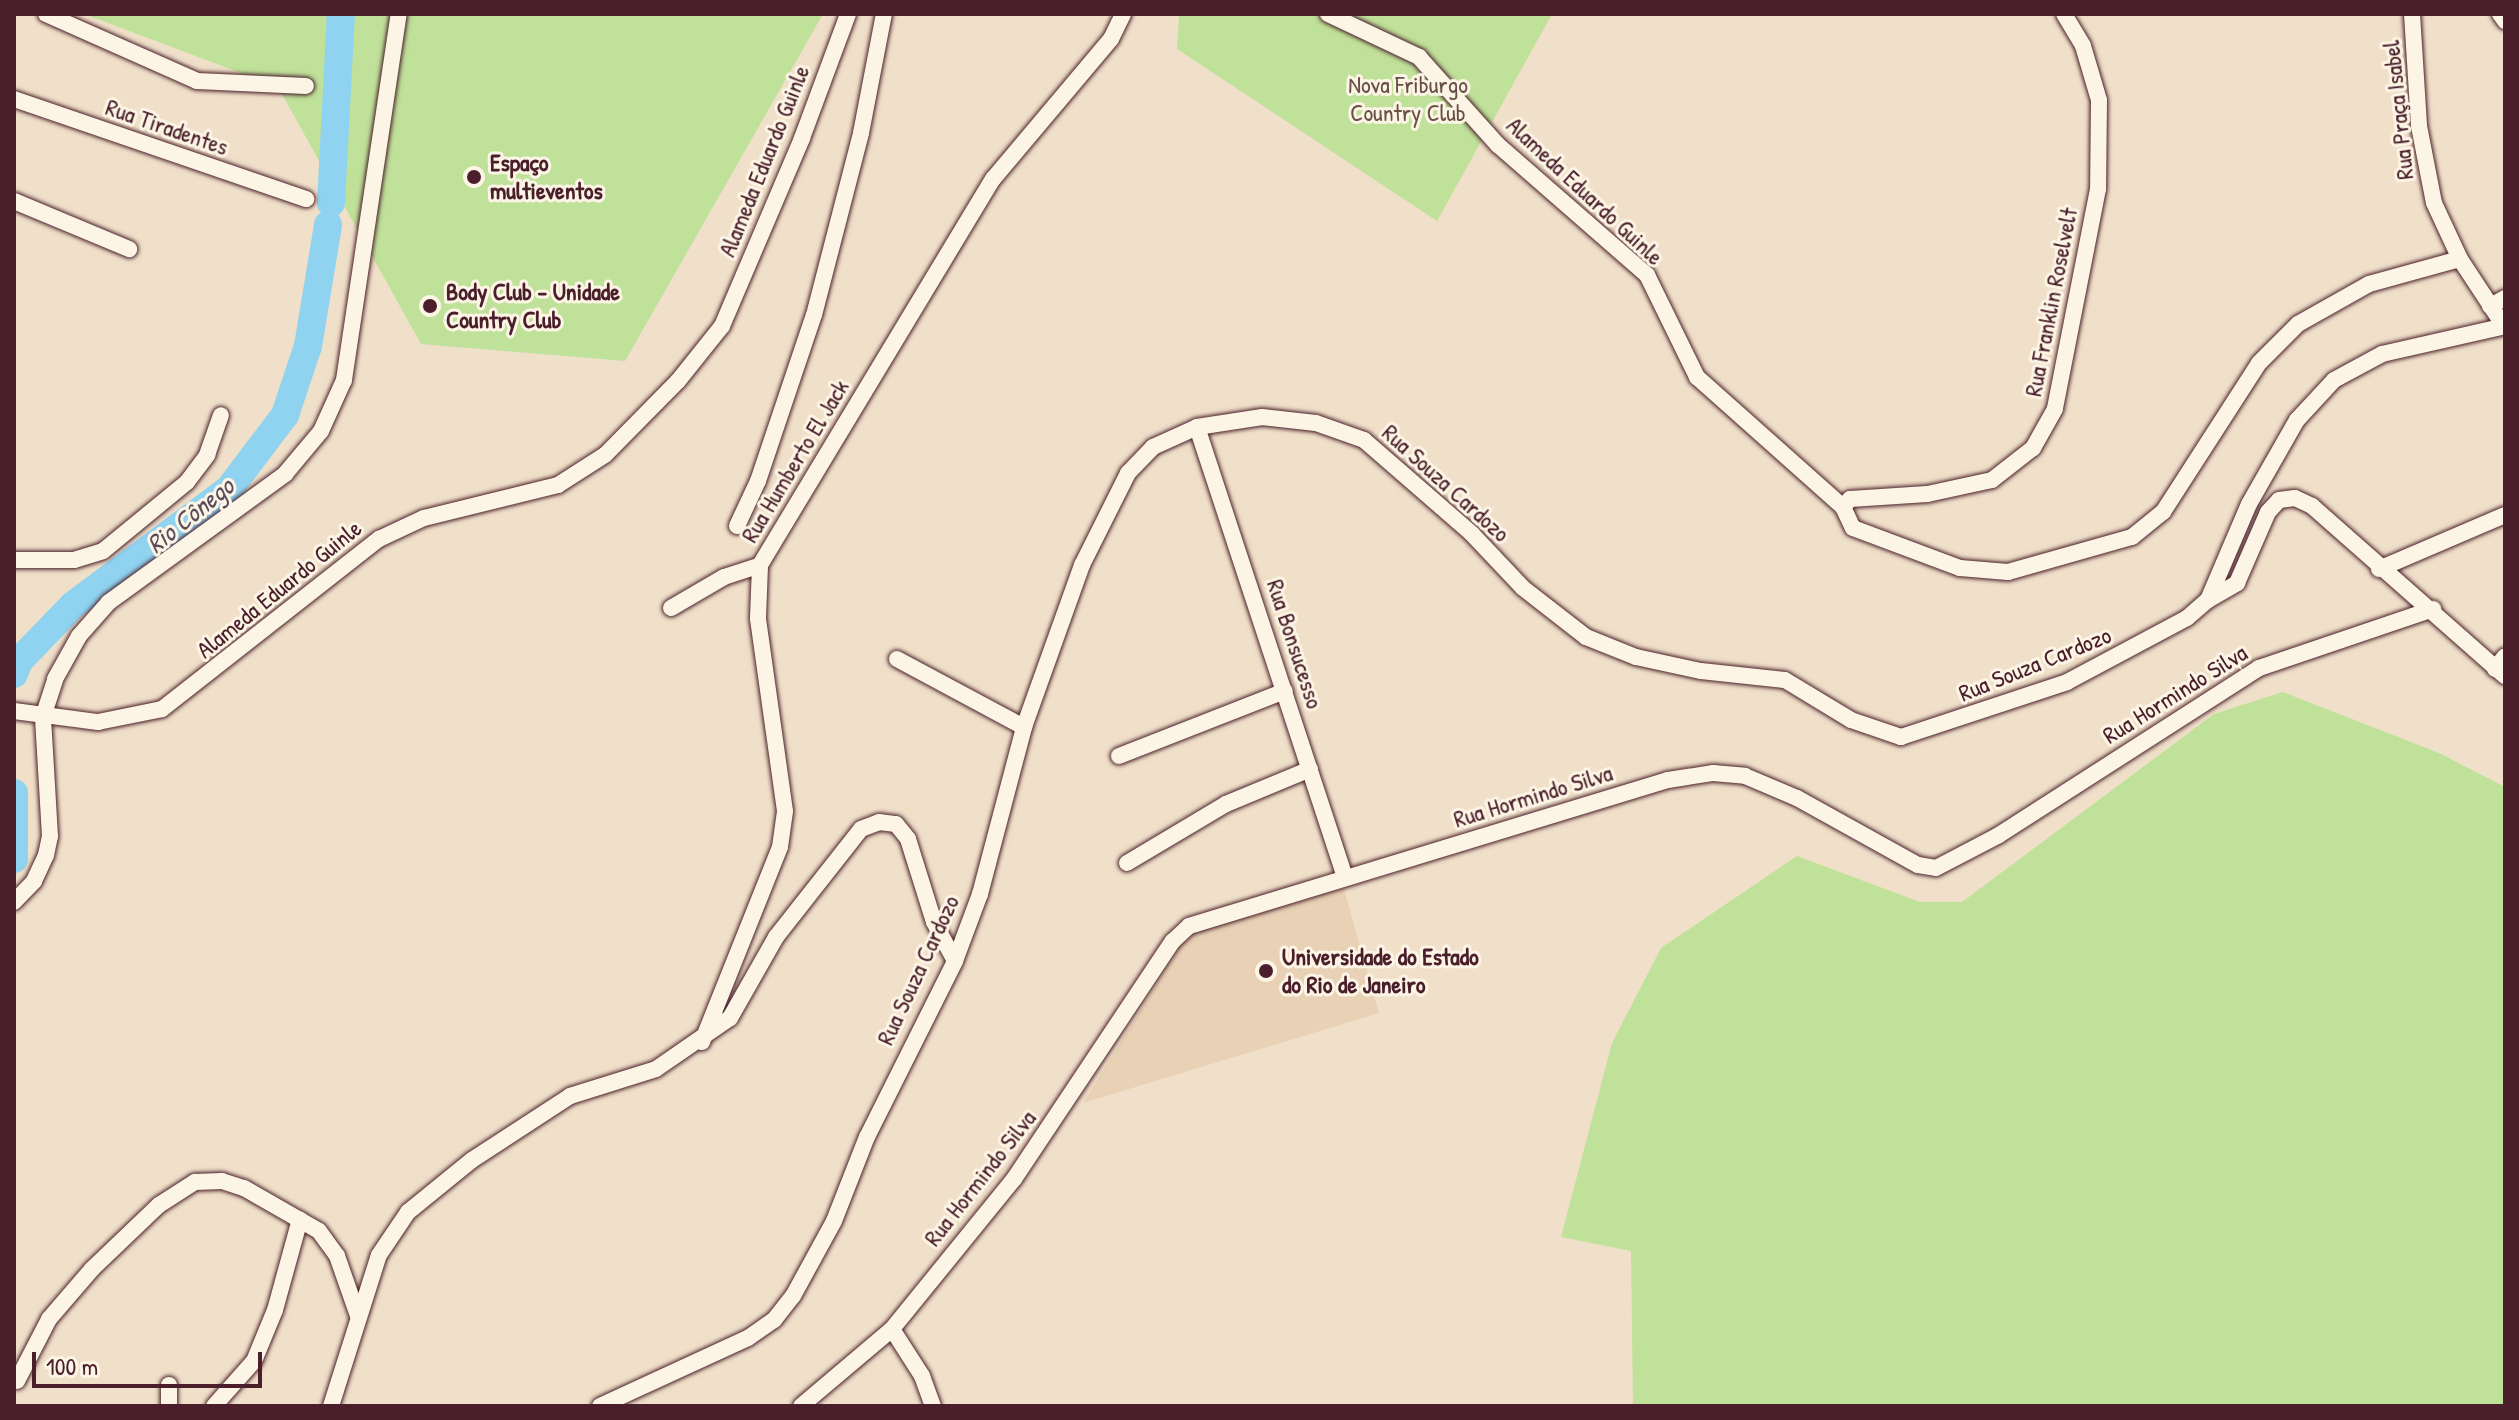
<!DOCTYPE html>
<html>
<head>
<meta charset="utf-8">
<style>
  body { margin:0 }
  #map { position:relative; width:2519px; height:1420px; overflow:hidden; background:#f0e0c9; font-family:"Patrick Hand",sans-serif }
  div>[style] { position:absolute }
  .built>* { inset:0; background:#e8d1b5 }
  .green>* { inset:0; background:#c0e19a }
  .river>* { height:28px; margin:-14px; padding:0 14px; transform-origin:14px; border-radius:14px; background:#8fd3f0 }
  .roads { filter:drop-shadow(0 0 2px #4a1f2b) drop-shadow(0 0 2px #4a1f2b) }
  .minor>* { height:16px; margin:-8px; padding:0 8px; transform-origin:8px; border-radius:8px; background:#fcf5e5 }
  .dots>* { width:22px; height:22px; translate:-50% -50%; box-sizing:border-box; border:4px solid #fcf5e5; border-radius:50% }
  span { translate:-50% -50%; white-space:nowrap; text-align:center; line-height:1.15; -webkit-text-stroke:6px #fcf5e5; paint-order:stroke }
  .park-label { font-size:24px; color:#685047 }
  .street-label { font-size:24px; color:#4a1f2b }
  .poi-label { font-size:24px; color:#4a1f2b; font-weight:700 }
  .left { translate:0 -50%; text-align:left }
  .water-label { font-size:26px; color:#5b4c5c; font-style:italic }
  .frame { position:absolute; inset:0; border:16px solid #4a1f2b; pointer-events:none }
  .scale { position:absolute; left:32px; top:1352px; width:230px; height:36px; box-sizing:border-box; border:4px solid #4a1f2b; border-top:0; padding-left:10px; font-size:24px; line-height:28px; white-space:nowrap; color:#4a1f2b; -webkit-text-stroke:6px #fcf5e5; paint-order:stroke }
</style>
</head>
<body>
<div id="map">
  <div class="built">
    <i style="clip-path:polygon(1344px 889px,1379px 1013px,1083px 1103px,1190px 930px)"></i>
  </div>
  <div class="green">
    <i style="clip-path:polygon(84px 14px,823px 14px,625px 361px,421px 344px,278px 87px)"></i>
    <i style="clip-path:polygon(1179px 14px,1552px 14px,1437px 221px,1177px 49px)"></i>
    <i style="clip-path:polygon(2283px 692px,2439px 753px,2505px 787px,2505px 1406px,1633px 1406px,1631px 1251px,1561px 1237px,1612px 1043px,1661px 948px,1797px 856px,1920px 902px,1962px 902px,2214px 714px)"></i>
  </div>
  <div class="river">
    <i style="left:331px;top:203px;width:189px;rotate:-87deg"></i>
    <i style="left:14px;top:674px;width:14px;rotate:-69deg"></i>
    <i style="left:19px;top:661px;width:78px;rotate:-46deg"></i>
    <i style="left:73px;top:605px;width:194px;rotate:-36.6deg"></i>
    <i style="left:229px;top:489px;width:93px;rotate:-52.9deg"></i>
    <i style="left:285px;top:415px;width:73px;rotate:-71.6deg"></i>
    <i style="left:308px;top:346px;width:123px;rotate:-80.6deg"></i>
    <i style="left:14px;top:793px;width:66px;rotate:90deg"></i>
  </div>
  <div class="roads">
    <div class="minor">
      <i style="left:46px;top:14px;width:165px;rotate:23.9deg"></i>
      <i style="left:197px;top:81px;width:109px;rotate:2.6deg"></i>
      <i style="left:1328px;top:14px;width:101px;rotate:25.3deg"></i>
      <i style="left:1419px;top:57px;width:118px;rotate:48.1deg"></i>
      <i style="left:1498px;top:145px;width:198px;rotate:41.1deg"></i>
      <i style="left:1647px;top:275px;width:114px;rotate:63.9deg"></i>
      <i style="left:1697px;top:377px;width:195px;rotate:41.7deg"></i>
      <i style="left:2064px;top:14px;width:37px;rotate:59deg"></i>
      <i style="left:2083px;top:46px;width:56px;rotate:73.5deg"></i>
      <i style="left:2099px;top:100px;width:89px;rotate:90.6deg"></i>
      <i style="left:2098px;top:189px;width:224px;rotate:101.1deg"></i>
      <i style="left:2055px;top:409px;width:45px;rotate:119.4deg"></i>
      <i style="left:2033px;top:448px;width:52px;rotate:142deg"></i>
      <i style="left:1992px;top:480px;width:66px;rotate:167.8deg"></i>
      <i style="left:1927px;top:494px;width:77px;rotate:176.3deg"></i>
      <i style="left:1850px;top:499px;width:11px;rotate:131deg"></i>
      <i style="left:1843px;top:507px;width:23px;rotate:65deg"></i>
      <i style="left:1853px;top:528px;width:114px;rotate:20.5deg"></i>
      <i style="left:1960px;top:568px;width:48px;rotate:4.8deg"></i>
      <i style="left:2008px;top:572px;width:129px;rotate:-15.8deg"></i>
      <i style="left:2132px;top:537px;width:40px;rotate:-39deg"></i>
      <i style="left:2163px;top:512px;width:177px;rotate:-57.2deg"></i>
      <i style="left:2259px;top:363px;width:55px;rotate:-45deg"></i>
      <i style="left:2298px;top:324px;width:81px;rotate:-29.4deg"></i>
      <i style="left:2369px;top:284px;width:94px;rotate:-15.4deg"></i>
      <i style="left:2412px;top:14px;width:112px;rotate:86.4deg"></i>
      <i style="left:2419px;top:126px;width:78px;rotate:79deg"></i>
      <i style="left:2434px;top:203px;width:62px;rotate:65.1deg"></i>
      <i style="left:2460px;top:259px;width:80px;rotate:56.7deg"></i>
      <i style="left:2500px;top:14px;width:9px;rotate:54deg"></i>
      <i style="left:14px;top:99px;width:309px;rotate:18.9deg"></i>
      <i style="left:14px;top:201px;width:125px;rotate:22.7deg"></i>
      <i style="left:2490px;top:306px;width:17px;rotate:-28deg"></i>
      <i style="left:1197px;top:427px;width:474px;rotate:71.8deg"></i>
      <i style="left:737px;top:526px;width:50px;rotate:-65deg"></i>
      <i style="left:758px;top:481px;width:175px;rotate:-71.4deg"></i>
      <i style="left:814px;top:315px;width:188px;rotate:-75.5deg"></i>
      <i style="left:861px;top:133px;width:121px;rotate:-79.1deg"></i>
      <i style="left:14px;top:560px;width:60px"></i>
      <i style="left:74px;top:560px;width:30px;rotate:-17deg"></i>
      <i style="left:103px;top:551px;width:109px;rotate:-39.4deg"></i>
      <i style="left:187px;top:482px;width:34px;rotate:-53deg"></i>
      <i style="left:207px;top:455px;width:42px;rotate:-70.7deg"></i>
      <i style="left:2379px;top:569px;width:137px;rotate:-23.2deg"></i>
      <i style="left:2208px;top:600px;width:34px;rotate:-30deg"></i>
      <i style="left:2237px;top:583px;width:77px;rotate:-66.4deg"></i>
      <i style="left:2268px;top:512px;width:16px;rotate:-47deg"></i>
      <i style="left:2279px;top:500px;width:16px;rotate:-7deg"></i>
      <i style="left:2295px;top:498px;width:19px;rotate:25deg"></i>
      <i style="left:2312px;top:506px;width:257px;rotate:41.4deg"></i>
      <i style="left:671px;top:608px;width:61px;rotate:-30.3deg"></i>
      <i style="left:724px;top:577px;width:38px;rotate:-18deg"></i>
      <i style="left:897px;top:659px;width:144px;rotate:28.2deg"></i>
      <i style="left:2495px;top:669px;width:16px;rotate:-52deg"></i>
      <i style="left:14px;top:711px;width:85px;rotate:7.5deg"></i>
      <i style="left:98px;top:722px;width:65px;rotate:-11.5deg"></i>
      <i style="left:162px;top:709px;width:276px;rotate:-38.1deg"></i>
      <i style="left:379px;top:539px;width:50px;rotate:-25deg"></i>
      <i style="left:424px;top:518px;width:138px;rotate:-13.8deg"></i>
      <i style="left:558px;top:485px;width:56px;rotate:-32.6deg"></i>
      <i style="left:605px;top:455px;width:104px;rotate:-45.4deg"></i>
      <i style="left:678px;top:381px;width:70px;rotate:-51.3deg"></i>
      <i style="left:722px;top:326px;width:204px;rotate:-66.9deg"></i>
      <i style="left:802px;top:138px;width:132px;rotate:-69.6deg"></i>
      <i style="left:1119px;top:756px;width:178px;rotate:-21.4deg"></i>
      <i style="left:1127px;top:863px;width:115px;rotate:-30.8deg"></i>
      <i style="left:1226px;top:804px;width:91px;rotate:-22.6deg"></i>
      <i style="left:14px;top:902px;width:29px;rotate:-46deg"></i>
      <i style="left:34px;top:881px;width:29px;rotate:-65deg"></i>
      <i style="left:46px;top:855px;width:19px;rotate:-78deg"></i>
      <i style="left:50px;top:836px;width:119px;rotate:-93.4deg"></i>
      <i style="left:43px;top:717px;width:40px;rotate:-72deg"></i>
      <i style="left:55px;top:679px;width:49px;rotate:-60.8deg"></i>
      <i style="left:79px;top:636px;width:45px;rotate:-48.6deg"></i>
      <i style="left:109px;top:602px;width:218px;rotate:-36deg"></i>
      <i style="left:285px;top:474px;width:56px;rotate:-50.1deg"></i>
      <i style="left:321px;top:431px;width:56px;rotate:-65.7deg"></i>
      <i style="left:344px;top:380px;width:370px;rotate:-81.5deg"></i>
      <i style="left:702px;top:1042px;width:210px;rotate:-68.2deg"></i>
      <i style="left:780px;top:847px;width:36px;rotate:-82deg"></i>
      <i style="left:785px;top:811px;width:195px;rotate:-98deg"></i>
      <i style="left:758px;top:618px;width:53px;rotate:-87.8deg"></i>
      <i style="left:760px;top:565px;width:451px;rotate:-58.9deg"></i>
      <i style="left:993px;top:179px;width:183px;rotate:-49.9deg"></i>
      <i style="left:1111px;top:39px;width:28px;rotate:-64deg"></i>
      <i style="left:892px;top:1329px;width:56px;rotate:57.4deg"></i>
      <i style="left:922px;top:1376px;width:32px;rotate:70deg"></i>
      <i style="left:17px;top:1381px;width:70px;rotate:-62.7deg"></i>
      <i style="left:49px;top:1319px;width:66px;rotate:-49.3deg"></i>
      <i style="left:92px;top:1269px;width:93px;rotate:-43.7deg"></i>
      <i style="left:159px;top:1205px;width:43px;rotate:-32.6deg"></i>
      <i style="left:195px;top:1182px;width:27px;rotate:-2deg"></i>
      <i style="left:222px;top:1181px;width:23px;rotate:18deg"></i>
      <i style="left:244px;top:1188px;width:86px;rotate:29.8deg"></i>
      <i style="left:319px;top:1231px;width:31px;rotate:54deg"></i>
      <i style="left:337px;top:1256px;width:64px;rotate:70.7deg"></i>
      <i style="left:169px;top:1406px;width:21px;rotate:-90deg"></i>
      <i style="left:214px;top:1406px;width:60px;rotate:-48.4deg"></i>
      <i style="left:254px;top:1361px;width:55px;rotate:-67.6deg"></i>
      <i style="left:275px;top:1310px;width:94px;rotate:-74.6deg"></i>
      <i style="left:331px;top:1406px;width:158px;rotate:-72.4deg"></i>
      <i style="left:379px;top:1255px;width:52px;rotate:-56deg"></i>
      <i style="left:408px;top:1212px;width:82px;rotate:-39.1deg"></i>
      <i style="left:472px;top:1160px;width:117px;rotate:-33.1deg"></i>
      <i style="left:570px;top:1096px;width:90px;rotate:-17.4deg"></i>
      <i style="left:656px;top:1069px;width:90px;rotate:-34.6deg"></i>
      <i style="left:730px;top:1018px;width:93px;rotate:-60.4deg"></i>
      <i style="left:776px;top:937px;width:137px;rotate:-51.8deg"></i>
      <i style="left:861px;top:829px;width:19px;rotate:-21deg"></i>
      <i style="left:879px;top:822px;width:17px;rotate:7deg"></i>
      <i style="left:896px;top:824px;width:19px;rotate:51deg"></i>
      <i style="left:908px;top:839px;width:87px;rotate:72.6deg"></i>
      <i style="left:934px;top:922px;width:44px;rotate:61.7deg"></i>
      <i style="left:600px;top:1406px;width:163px;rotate:-24.7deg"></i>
      <i style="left:748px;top:1338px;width:32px;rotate:-35deg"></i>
      <i style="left:774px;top:1320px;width:31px;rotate:-52deg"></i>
      <i style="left:793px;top:1296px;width:85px;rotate:-61.3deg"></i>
      <i style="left:834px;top:1221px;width:90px;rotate:-68.6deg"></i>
      <i style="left:867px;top:1137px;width:197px;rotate:-63.4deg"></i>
      <i style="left:955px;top:961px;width:72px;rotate:-69.5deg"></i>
      <i style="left:980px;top:894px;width:173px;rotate:-75.2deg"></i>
      <i style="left:1024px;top:727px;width:172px;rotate:-70.3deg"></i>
      <i style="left:1082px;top:565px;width:103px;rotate:-63.4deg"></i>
      <i style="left:1128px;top:473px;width:36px;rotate:-46deg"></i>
      <i style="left:1153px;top:447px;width:48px;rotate:-24.4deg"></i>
      <i style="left:1197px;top:427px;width:66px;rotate:-8.7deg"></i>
      <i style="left:1262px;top:417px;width:54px;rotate:6.3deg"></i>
      <i style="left:1316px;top:423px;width:51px;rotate:19.5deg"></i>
      <i style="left:1364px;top:440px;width:143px;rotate:41deg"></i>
      <i style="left:1472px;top:534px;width:74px;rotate:46.6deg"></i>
      <i style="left:1523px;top:588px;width:80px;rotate:37.9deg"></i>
      <i style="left:1586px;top:637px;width:54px;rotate:21.8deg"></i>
      <i style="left:1636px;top:657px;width:66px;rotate:12.2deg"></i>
      <i style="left:1701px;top:671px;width:84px;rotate:6.1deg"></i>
      <i style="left:1785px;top:680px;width:77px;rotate:31.2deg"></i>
      <i style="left:1851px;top:720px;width:53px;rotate:18.8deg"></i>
      <i style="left:1901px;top:737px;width:175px;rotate:-18.3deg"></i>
      <i style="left:2067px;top:682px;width:136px;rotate:-28.1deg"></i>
      <i style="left:2187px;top:618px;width:28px;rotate:-41deg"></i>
      <i style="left:2208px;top:600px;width:104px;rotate:-66.9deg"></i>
      <i style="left:2249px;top:504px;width:97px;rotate:-60.3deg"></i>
      <i style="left:2297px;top:420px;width:54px;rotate:-47.2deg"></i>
      <i style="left:2334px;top:380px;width:55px;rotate:-28.4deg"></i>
      <i style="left:2382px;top:354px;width:126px;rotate:-12.8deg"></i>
      <i style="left:801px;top:1406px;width:119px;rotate:-40.2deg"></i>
      <i style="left:892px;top:1329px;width:193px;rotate:-50.9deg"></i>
      <i style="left:1014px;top:1179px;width:286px;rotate:-56.3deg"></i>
      <i style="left:1173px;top:941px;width:22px;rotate:-43deg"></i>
      <i style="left:1189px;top:926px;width:501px;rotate:-16.95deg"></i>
      <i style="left:1668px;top:780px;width:46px;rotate:-8.8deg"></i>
      <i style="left:1713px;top:773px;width:32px;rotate:5deg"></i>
      <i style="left:1745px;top:776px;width:56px;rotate:22.9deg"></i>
      <i style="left:1797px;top:798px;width:138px;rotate:29deg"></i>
      <i style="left:1918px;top:865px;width:18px;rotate:9deg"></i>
      <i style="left:1936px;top:868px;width:71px;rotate:-27.6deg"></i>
      <i style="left:1999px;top:835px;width:309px;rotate:-32.7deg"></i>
      <i style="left:2259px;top:668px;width:184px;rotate:-18.7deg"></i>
    </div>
  </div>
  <div class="dots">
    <i style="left:474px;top:177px;background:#4a1f2b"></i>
    <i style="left:430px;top:306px;background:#4a1f2b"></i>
    <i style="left:1266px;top:971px;background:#4a1f2b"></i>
  </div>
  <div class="park-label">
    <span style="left:1408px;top:99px">Nova Friburgo<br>Country Club</span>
  </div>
  <div class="street-label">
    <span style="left:2398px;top:110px;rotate:-96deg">Rua Praça Isabel</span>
    <span style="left:167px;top:127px;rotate:19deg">Rua Tiradentes</span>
    <span style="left:764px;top:161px;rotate:-68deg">Alameda Eduardo Guinle</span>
    <span style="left:1585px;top:191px;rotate:43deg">Alameda Eduardo Guinle</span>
    <span style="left:2051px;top:302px;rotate:-79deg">Rua Franklin Roselvelt</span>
    <span style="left:795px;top:461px;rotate:-59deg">Rua Humberto El Jack</span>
    <span style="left:1446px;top:483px;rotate:42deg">Rua Souza Cardozo</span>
    <span style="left:279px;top:589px;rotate:-39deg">Alameda Eduardo Guinle</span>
    <span style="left:1295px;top:644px;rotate:72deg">Rua Bonsucesso</span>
    <span style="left:2035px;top:664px;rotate:-22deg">Rua Souza Cardozo</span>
    <span style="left:2175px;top:694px;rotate:-32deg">Rua Hormindo Silva</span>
    <span style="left:1533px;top:796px;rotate:-17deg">Rua Hormindo Silva</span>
    <span style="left:918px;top:970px;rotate:-65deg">Rua Souza Cardozo</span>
    <span style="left:980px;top:1178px;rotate:-52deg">Rua Hormindo Silva</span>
  </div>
  <div class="poi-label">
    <span class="left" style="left:490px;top:177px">Espaço<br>multieventos</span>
    <span class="left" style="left:446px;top:306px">Body Club - Unidade<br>Country Club</span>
    <span class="left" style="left:1282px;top:971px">Universidade do Estado<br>do Rio de Janeiro</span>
  </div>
  <div class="water-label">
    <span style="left:190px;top:515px;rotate:-39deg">Rio Cônego</span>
  </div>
  <div class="frame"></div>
  <div class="scale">100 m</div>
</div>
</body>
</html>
